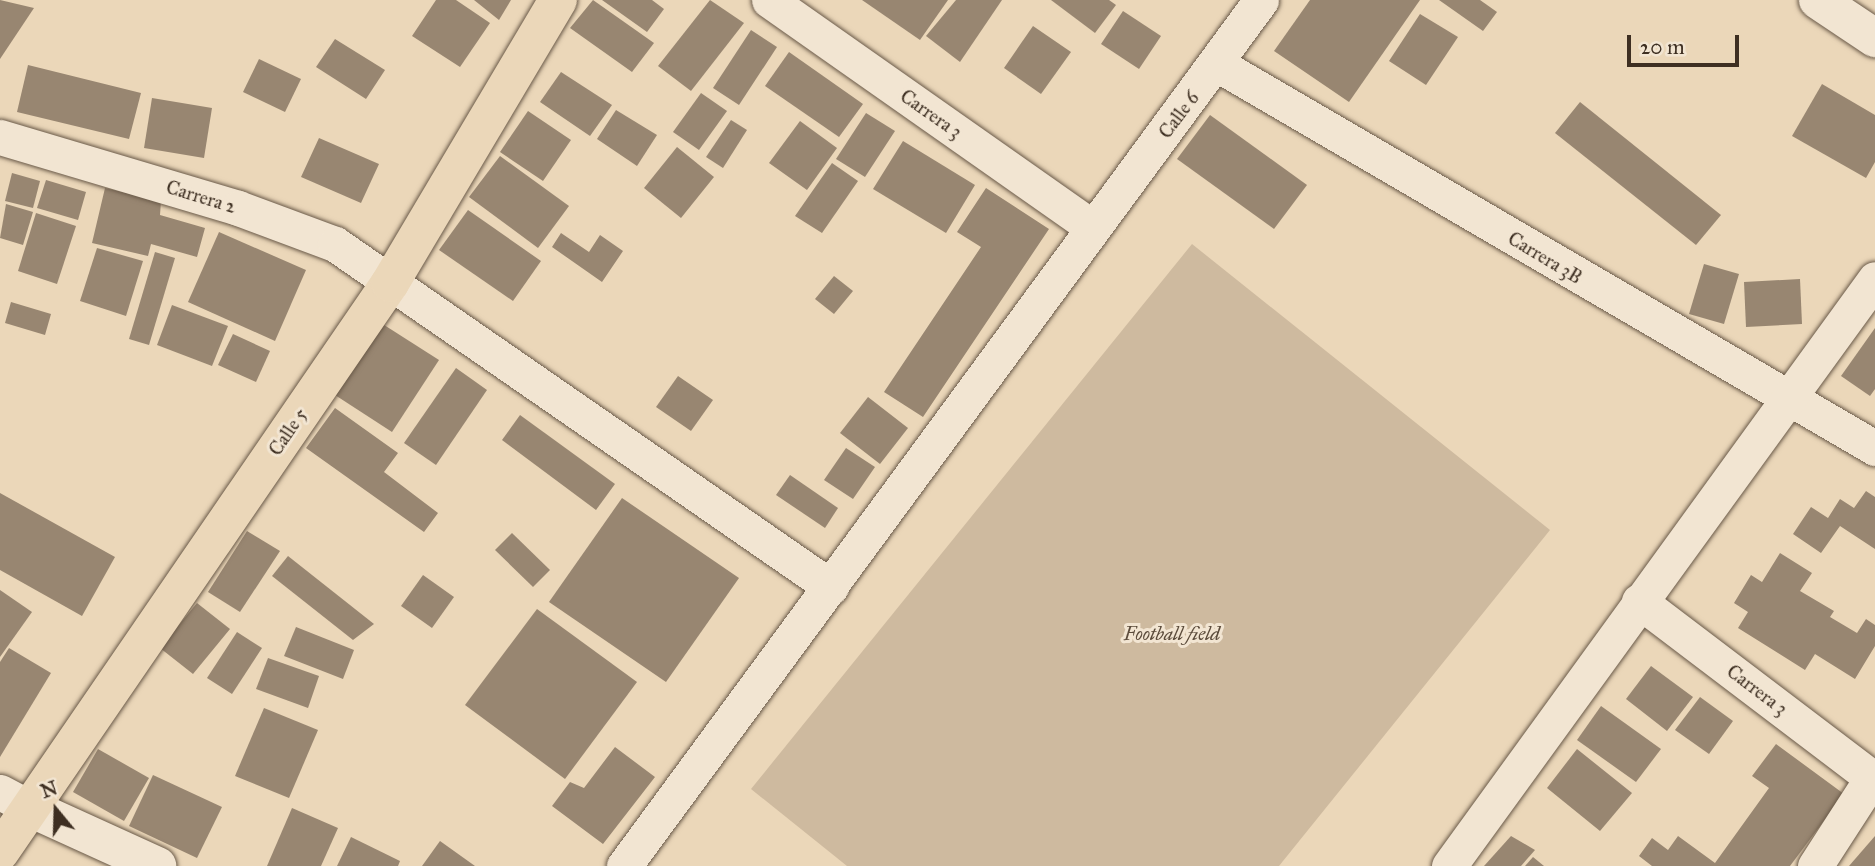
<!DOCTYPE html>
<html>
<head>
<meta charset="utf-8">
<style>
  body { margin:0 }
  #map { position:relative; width:1875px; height:866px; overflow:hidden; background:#ebd7b9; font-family:"IM FELL Great Primer",serif }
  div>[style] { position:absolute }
  .green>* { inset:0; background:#ceba9f }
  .building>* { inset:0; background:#988671 }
  .roads { filter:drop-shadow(0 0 2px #695948) drop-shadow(0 0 2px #695948) }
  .minor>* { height:35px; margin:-17.5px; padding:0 17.5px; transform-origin:17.5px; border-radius:17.5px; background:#f2e5d2 }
  .tertiary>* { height:38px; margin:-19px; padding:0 19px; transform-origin:19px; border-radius:19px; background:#f2e5d2 }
  .primary>* { height:38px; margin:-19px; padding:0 19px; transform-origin:19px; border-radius:19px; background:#ebd7b9 }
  span { translate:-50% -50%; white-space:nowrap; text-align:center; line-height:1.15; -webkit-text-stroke:6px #f2e5d2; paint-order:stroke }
  .street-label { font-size:19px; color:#3e2f22 }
  .park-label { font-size:19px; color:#5b4b3b; font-style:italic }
  .north { position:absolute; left:21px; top:775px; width:70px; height:70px; -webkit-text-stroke:5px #f2e5d2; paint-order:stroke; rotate:341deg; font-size:19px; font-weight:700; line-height:28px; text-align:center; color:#3e2f22 }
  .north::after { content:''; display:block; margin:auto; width:24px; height:32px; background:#3e2f22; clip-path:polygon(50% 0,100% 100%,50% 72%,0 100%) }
  .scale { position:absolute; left:1627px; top:35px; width:112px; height:32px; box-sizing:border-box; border:4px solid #3e2f22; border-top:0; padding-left:9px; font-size:21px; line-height:24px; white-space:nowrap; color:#3e2f22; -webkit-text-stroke:5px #f2e5d2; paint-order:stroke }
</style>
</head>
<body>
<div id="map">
  <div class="green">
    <i style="clip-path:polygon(1192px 244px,1550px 530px,1279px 866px,847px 866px,751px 789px)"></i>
  </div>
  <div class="building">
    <i style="clip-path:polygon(0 0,34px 8px,0 59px)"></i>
    <i style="clip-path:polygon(436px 0,456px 0,490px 23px,460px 67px,412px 36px)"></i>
    <i style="clip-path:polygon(474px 0,511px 0,499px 20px)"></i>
    <i style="clip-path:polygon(593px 0,654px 43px,632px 72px,570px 28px)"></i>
    <i style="clip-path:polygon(602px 0,652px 0,664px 9px,647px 32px)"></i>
    <i style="clip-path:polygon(710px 0,744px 23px,691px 91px,658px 66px)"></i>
    <i style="clip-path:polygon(862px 0,948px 0,920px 40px)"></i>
    <i style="clip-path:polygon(956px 0,1002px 0,960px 62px,926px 36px)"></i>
    <i style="clip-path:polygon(1051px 0,1109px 0,1116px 5px,1095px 33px)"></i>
    <i style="clip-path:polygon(1310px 0,1420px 0,1349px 102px,1274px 51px)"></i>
    <i style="clip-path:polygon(1439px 0,1480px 0,1497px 12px,1483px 31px)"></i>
    <i style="clip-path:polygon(1123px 11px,1161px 36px,1139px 69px,1101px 44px)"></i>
    <i style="clip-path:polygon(1420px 14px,1458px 37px,1426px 85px,1389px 61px)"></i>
    <i style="clip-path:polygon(1033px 26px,1071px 52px,1041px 94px,1004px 68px)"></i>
    <i style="clip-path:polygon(751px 30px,777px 47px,739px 105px,713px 88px)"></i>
    <i style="clip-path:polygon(335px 39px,385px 70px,366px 99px,316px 67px)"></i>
    <i style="clip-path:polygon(789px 52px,863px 104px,839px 137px,765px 86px)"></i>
    <i style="clip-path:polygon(259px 59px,301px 79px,285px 112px,243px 92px)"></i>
    <i style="clip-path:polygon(28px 65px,141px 93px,129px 139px,17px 112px)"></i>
    <i style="clip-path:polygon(561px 72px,612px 105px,590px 136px,540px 102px)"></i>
    <i style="clip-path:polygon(1822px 84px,1875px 115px,1875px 162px,1866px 178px,1792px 136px)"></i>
    <i style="clip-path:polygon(701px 93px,727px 111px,699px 150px,673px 132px)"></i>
    <i style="clip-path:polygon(152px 98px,212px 108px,204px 158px,144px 148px)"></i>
    <i style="clip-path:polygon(1580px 102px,1721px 215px,1696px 245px,1555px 133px)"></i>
    <i style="clip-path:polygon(616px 110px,657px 135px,637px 166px,597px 139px)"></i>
    <i style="clip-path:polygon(528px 111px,571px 140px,543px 181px,500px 152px)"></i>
    <i style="clip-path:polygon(866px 113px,895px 131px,865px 177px,836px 159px)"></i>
    <i style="clip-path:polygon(1210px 115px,1307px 185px,1274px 229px,1177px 159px)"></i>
    <i style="clip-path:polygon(731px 120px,747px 130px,723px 168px,706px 157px)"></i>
    <i style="clip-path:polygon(800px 121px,837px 148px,807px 190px,769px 163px)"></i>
    <i style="clip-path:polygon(319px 138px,379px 164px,361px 203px,301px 177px)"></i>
    <i style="clip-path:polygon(903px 141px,975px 185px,946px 233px,873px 189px)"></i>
    <i style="clip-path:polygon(677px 147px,714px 177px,681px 218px,644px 188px)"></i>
    <i style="clip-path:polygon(500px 156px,569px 206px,538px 248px,469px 197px)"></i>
    <i style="clip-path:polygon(832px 163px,858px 181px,822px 233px,795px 216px)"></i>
    <i style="clip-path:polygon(12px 173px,40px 181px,33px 208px,5px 201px)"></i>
    <i style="clip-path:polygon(46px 180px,86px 192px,78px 220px,37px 208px)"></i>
    <i style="clip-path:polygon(105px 188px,161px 201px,160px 215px,205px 228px,197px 257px,151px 244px,148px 256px,92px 243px)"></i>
    <i style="clip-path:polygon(986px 188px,1049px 229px,923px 417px,884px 392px,981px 247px,957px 232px)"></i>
    <i style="clip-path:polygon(6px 204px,33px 212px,23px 245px,0 238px)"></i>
    <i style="clip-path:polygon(468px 210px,541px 261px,513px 301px,439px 250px)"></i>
    <i style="clip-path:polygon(36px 213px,76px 226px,57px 284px,18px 271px)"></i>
    <i style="clip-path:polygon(219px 232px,306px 270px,275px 341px,188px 302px)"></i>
    <i style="clip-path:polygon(561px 233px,589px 252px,600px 235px,623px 251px,602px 282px,552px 247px)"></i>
    <i style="clip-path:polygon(97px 248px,143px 261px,126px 316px,80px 301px)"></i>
    <i style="clip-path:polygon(155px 252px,175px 258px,149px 345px,129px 339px)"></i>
    <i style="clip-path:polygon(1704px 264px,1739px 274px,1724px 324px,1689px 314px)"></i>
    <i style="clip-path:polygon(834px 276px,853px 291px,834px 314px,815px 299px)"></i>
    <i style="clip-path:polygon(1800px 279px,1802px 324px,1746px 327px,1744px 282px)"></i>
    <i style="clip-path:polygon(11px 302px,51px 314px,45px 335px,5px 323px)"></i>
    <i style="clip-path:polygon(172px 305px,228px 326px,212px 366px,157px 345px)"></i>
    <i style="clip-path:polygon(381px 323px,439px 360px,392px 432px,335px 395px)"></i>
    <i style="clip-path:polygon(1875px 328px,1875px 389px,1870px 396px,1841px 376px)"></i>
    <i style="clip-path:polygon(233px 334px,270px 351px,256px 382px,218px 365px)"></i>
    <i style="clip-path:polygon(456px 368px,487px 390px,436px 465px,404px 443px)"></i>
    <i style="clip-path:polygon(678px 376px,713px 400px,691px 431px,656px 407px)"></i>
    <i style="clip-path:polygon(868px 397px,908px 428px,880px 464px,840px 433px)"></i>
    <i style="clip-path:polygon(335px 408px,398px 453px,384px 472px,438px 513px,424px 532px,306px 448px)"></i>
    <i style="clip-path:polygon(520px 415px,615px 484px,596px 510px,502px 440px)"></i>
    <i style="clip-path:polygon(846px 448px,875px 467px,853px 499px,824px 480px)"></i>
    <i style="clip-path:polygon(790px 475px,838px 508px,825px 528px,776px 495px)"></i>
    <i style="clip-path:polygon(1866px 491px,1875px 497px,1875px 549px,1840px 526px,1821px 553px,1793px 534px,1811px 507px,1828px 518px,1840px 499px,1854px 508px)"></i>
    <i style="clip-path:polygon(0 493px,115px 557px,82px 616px,0 570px)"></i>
    <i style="clip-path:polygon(622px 498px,739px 578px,666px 682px,549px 602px)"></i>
    <i style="clip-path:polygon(247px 531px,280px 551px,240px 612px,208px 592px)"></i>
    <i style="clip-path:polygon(512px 533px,550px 570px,533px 587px,495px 550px)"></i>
    <i style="clip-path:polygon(1780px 553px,1812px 573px,1800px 591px,1834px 611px,1830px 617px,1857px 633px,1866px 619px,1875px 625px,1875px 646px,1855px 679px,1815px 654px,1805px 670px,1738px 628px,1748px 612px,1734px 603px,1751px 575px,1762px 582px)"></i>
    <i style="clip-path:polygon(288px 556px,374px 624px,353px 640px,272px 576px)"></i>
    <i style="clip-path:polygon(423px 575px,454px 597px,432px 628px,401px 606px)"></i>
    <i style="clip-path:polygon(0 590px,32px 612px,0 657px)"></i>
    <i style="clip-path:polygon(197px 603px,230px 629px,193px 674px,160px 648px)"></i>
    <i style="clip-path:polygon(537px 609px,637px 682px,565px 779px,465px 705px)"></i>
    <i style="clip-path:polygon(296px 627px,354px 650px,343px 679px,284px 656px)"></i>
    <i style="clip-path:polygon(237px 632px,262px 648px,232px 694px,207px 678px)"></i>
    <i style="clip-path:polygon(9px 648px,51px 673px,0 757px,0 662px)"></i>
    <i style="clip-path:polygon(268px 658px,319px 676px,308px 708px,256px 689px)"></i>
    <i style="clip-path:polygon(1651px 666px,1693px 697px,1667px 731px,1626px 699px)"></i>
    <i style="clip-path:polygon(1700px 697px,1733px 721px,1709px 754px,1675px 730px)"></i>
    <i style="clip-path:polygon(1601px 706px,1661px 749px,1636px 782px,1577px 740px)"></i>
    <i style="clip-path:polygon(264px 708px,318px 730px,289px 798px,235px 776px)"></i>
    <i style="clip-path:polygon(1776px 744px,1844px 794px,1790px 866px,1652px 866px,1639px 856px,1652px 838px,1668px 850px,1678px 836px,1715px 863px,1769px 788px,1752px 776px)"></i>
    <i style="clip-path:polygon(615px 747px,655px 777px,603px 844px,552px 806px,570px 782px,584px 788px)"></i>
    <i style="clip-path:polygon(98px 749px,149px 778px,124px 821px,73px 792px)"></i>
    <i style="clip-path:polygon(1577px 749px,1632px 793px,1600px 831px,1547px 788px)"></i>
    <i style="clip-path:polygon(153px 775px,222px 807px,197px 858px,129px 826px)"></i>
    <i style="clip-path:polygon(292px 808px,338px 828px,321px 866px,267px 866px)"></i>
    <i style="clip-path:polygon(1511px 836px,1535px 850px,1521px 866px,1484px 866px)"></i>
    <i style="clip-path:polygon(1875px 836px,1875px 866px,1849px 866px)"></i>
    <i style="clip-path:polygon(351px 837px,400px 861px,398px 866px,337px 866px)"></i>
    <i style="clip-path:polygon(440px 841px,475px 866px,422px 866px)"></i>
    <i style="clip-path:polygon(1533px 857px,1544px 866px,1525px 866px)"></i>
  </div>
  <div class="roads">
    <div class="minor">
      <i style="left:769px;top:0;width:396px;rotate:35.1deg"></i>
      <i style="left:1217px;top:64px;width:762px;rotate:30.27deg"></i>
      <i style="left:0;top:137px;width:248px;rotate:16.6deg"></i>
      <i style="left:238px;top:208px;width:103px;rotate:20.4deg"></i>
      <i style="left:335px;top:244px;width:603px;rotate:34.67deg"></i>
      <i style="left:1639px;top:601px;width:296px;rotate:37.2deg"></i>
      <i style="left:0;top:792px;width:34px;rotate:28deg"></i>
      <i style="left:624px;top:866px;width:1075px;rotate:-53.66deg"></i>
      <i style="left:1449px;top:866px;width:725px;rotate:-54.03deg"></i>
      <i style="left:1815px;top:866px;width:105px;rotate:-57.1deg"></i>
    </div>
    <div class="tertiary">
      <i style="left:1818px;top:0;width:69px;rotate:33.7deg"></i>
      <i style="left:30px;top:808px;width:140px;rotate:24.5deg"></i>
    </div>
    <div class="primary">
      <i style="left:0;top:852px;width:690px;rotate:-55.57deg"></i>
      <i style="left:390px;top:283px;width:329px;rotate:-59.3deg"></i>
    </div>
  </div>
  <div class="street-label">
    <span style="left:931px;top:114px;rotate:35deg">Carrera 3</span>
    <span style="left:1179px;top:115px;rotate:-53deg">Calle 6</span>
    <span style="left:201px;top:197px;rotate:17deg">Carrera 2</span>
    <span style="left:1545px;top:258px;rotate:31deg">Carrera 3B</span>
    <span style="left:288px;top:432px;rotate:-56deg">Calle 5</span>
    <span style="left:1757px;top:690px;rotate:37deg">Carrera 3</span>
  </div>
  <div class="park-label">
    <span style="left:1172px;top:634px">Football field</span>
  </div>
  <div class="north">N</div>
  <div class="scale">20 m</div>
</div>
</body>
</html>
